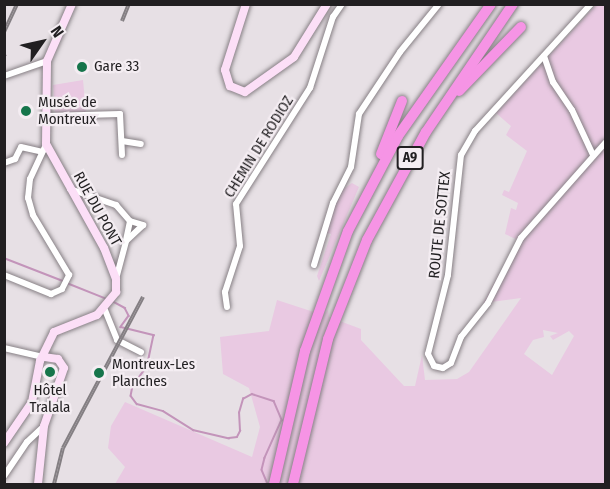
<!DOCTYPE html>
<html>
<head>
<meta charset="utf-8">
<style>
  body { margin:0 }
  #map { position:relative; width:610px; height:489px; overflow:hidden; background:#e7e0e5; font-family:"Fira Sans Condensed",sans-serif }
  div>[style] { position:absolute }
  .green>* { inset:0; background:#e9c9e2 }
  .stream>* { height:1.5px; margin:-0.75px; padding:0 0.75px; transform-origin:0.75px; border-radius:0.75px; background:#c394ba }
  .roads { filter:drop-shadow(0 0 2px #878085) drop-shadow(0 0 2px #878085) }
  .street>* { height:6px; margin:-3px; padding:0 3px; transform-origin:3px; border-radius:3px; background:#fff }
  .secondary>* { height:8px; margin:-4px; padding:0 4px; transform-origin:4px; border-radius:4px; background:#fcdff7 }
  .highway>* { height:10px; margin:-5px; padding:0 5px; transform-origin:5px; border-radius:5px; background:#f694e5 }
  .rail>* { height:4px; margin-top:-2px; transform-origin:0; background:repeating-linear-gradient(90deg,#f4edf2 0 4.5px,#847f83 0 9px); box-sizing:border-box; border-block:2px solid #847f83 }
  .dots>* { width:16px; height:16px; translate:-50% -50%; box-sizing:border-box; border:3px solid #f4edf2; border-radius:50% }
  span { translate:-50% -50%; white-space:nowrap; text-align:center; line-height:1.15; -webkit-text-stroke:4.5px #f4edf2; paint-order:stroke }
  .shield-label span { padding:2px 4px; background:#f4edf2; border:2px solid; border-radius:4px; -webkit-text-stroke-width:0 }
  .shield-label { font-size:14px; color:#211f21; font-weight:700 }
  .poi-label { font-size:15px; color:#211f21 }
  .left { translate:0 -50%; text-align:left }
  .street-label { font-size:15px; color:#211f21 }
  .frame { position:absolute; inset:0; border:6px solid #211f21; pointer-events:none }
  .north { position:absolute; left:12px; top:12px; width:60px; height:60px; -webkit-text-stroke:4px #f4edf2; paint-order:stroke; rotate:56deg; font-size:16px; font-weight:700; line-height:24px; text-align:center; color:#211f21 }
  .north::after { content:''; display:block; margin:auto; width:21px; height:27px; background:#211f21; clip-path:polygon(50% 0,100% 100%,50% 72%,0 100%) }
</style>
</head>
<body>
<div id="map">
  <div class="green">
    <i style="clip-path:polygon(evenodd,596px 5px,605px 5px,605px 484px,115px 484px,125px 467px,108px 448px,111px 426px,125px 402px,252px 457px,260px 427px,249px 388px,223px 374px,220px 337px,269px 331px,277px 300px,323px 315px,328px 310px,329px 317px,361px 329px,361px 340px,404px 386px,415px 386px,422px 355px,425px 380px,457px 379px,469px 372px,521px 298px,483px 303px,518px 240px,505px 234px,511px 208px,516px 210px,518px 203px,502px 195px,504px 190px,509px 192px,527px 151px,506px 135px,511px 126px,496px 113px,596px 5px,543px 330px,558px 333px,550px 336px,553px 340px,569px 331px,574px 336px,552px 375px,524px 354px,533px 340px,544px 337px,543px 330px)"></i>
    <i style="clip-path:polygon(83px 80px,86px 112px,55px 113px,53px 85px)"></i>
    <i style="clip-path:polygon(352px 183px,359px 187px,319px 281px,317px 276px,331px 234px,327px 233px,334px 207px,342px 190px)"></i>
  </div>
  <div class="stream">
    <i style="left:4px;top:258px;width:63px;rotate:21.3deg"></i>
    <i style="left:67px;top:283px;width:43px;rotate:21.8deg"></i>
    <i style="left:112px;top:301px;width:15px;rotate:28deg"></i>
    <i style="left:125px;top:308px;width:9px;rotate:63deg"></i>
    <i style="left:129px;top:316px;width:14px;rotate:126deg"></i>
    <i style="left:121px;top:327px;width:34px;rotate:14deg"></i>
    <i style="left:154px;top:335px;width:33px;rotate:102deg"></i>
    <i style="left:147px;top:367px;width:24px;rotate:126deg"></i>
    <i style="left:133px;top:386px;width:10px;rotate:101deg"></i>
    <i style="left:131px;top:396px;width:10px;rotate:53deg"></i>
    <i style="left:137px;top:404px;width:27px;rotate:15deg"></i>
    <i style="left:163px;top:411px;width:36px;rotate:32deg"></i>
    <i style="left:193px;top:430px;width:37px;rotate:13deg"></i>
    <i style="left:229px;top:438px;width:8px;rotate:-7deg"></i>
    <i style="left:237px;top:437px;width:7px;rotate:-63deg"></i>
    <i style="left:240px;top:431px;width:18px;rotate:-93deg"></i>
    <i style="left:239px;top:413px;width:15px;rotate:-74deg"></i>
    <i style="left:243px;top:399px;width:10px;rotate:-29deg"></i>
    <i style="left:252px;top:394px;width:23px;rotate:18deg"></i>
    <i style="left:274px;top:401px;width:21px;rotate:67deg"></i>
    <i style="left:282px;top:420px;width:42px;rotate:114.1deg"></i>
    <i style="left:265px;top:458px;width:12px;rotate:104deg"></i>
    <i style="left:262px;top:470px;width:15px;rotate:67deg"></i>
  </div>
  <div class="roads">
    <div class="street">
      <i style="left:591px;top:4px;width:172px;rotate:132.4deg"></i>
      <i style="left:475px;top:131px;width:28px;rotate:120deg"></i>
      <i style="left:461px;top:155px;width:121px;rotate:96.2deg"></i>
      <i style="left:448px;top:275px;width:81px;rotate:104.2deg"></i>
      <i style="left:428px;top:354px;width:13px;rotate:63deg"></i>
      <i style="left:434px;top:366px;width:9px;rotate:13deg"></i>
      <i style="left:443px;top:368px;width:9px;rotate:-32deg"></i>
      <i style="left:451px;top:363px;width:28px;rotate:-69deg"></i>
      <i style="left:461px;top:337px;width:43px;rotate:-51.5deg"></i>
      <i style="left:488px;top:303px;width:73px;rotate:-63.1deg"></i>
      <i style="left:521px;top:238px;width:128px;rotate:-48.5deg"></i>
      <i style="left:544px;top:56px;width:28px;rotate:71deg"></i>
      <i style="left:553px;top:82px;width:34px;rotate:56deg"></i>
      <i style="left:572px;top:110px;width:50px;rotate:65deg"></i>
      <i style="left:4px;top:76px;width:46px;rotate:-19.2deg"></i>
      <i style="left:48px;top:116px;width:72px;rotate:-1.6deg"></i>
      <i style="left:120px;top:114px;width:41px;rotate:87.2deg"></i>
      <i style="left:122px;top:141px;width:19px;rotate:9deg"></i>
      <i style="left:4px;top:163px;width:12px;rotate:-20deg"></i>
      <i style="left:15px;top:159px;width:13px;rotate:-63deg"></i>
      <i style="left:21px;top:147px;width:22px;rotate:13deg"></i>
      <i style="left:70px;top:189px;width:49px;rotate:19.2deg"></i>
      <i style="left:116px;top:205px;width:21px;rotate:49deg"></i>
      <i style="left:130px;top:221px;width:14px;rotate:17deg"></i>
      <i style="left:126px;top:240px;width:19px;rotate:-78deg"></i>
      <i style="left:314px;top:265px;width:65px;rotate:-73deg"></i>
      <i style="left:333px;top:203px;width:40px;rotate:-63.4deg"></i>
      <i style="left:351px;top:167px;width:54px;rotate:-81.4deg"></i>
      <i style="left:359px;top:114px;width:74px;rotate:-56.5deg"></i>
      <i style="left:400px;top:52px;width:62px;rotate:-50.9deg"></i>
      <i style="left:4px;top:275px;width:51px;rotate:22deg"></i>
      <i style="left:51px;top:294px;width:12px;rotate:-24deg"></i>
      <i style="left:62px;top:289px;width:16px;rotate:-63deg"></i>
      <i style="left:69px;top:275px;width:70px;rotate:-121deg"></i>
      <i style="left:33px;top:215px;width:18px;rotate:-106deg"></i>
      <i style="left:28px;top:198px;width:19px;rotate:-84deg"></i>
      <i style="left:30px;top:179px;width:38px;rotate:-65deg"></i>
      <i style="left:116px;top:279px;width:39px;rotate:-75deg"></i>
      <i style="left:126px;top:241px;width:23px;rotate:-43deg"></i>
      <i style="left:227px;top:307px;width:15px;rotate:-98deg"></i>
      <i style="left:225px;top:292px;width:48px;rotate:-71.9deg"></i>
      <i style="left:240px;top:246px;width:42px;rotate:-95.4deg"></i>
      <i style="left:236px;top:204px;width:138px;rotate:-57.5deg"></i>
      <i style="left:310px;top:88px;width:75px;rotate:-72.1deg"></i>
      <i style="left:333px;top:17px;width:16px;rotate:-55deg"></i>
      <i style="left:105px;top:310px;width:32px;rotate:68deg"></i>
      <i style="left:117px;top:340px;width:27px;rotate:27deg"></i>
      <i style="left:4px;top:348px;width:40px;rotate:13deg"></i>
      <i style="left:4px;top:476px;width:41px;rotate:-55.9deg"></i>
      <i style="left:27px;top:442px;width:23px;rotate:-43deg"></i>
    </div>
    <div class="secondary">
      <i style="left:246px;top:4px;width:69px;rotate:107.7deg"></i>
      <i style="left:225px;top:70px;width:17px;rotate:73deg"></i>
      <i style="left:230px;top:86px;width:16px;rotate:22deg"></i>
      <i style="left:245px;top:92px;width:60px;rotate:-35.5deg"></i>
      <i style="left:294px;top:57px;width:62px;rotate:-58.1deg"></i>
      <i style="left:4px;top:443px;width:50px;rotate:-55.7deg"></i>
      <i style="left:32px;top:402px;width:42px;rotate:-79deg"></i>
      <i style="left:40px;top:361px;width:32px;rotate:-64deg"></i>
      <i style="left:54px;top:332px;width:46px;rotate:-21.6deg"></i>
      <i style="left:97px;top:315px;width:30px;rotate:-50deg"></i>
      <i style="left:116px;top:292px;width:13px;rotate:-90deg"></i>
      <i style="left:116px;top:279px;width:33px;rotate:-111deg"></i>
      <i style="left:104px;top:248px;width:119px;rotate:-119.1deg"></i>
      <i style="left:46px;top:144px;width:83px;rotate:-89.3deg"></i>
      <i style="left:47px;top:61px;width:62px;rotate:-66.3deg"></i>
      <i style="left:38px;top:484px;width:58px;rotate:-84.1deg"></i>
      <i style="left:44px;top:426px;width:61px;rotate:-71deg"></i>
      <i style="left:64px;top:368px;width:11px;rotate:-124deg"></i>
      <i style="left:58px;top:359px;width:15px;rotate:-172deg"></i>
    </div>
    <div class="highway">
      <i style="left:459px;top:91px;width:89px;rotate:-45.9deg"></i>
      <i style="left:381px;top:154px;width:57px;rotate:-68.4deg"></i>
      <i style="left:274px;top:484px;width:137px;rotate:-76.9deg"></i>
      <i style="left:305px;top:351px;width:127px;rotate:-70.3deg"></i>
      <i style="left:348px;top:231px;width:107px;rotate:-62.2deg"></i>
      <i style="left:398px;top:136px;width:161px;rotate:-54.8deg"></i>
      <i style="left:293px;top:484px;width:149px;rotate:-76.4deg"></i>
      <i style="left:328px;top:339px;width:106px;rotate:-68.5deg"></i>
      <i style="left:367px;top:240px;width:123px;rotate:-61.4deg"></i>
      <i style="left:426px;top:132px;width:155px;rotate:-55.8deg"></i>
    </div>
  </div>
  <div class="rail">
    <i style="left:122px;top:21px;width:18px;rotate:-68deg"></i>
    <i style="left:4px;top:32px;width:31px;rotate:-65deg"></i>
    <i style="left:4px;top:55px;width:2px;rotate:63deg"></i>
    <i style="left:54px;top:484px;width:37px;rotate:-76deg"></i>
    <i style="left:63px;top:448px;width:171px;rotate:-62.1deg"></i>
  </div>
  <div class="dots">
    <i style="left:82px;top:67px;background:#16754b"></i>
    <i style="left:26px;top:111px;background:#16754b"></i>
    <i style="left:50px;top:372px;background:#16754b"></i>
    <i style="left:99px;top:373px;background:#16754b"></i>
  </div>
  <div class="shield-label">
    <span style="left:410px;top:158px">A9</span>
  </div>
  <div class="poi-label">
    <span class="left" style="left:94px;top:67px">Gare 33</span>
    <span class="left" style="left:38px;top:111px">Musée de<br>Montreux</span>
    <span class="left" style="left:112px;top:373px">Montreux-Les<br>Planches</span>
    <span style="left:50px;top:399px">Hôtel<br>Tralala</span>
  </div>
  <div class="street-label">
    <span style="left:259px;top:147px;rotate:-58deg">CHEMIN DE RODIOZ</span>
    <span style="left:97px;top:209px;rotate:61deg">RUE DU PONT</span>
    <span style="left:440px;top:225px;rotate:-84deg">ROUTE DE SOTTEX</span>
  </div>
  <div class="frame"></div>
  <div class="north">N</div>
</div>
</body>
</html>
